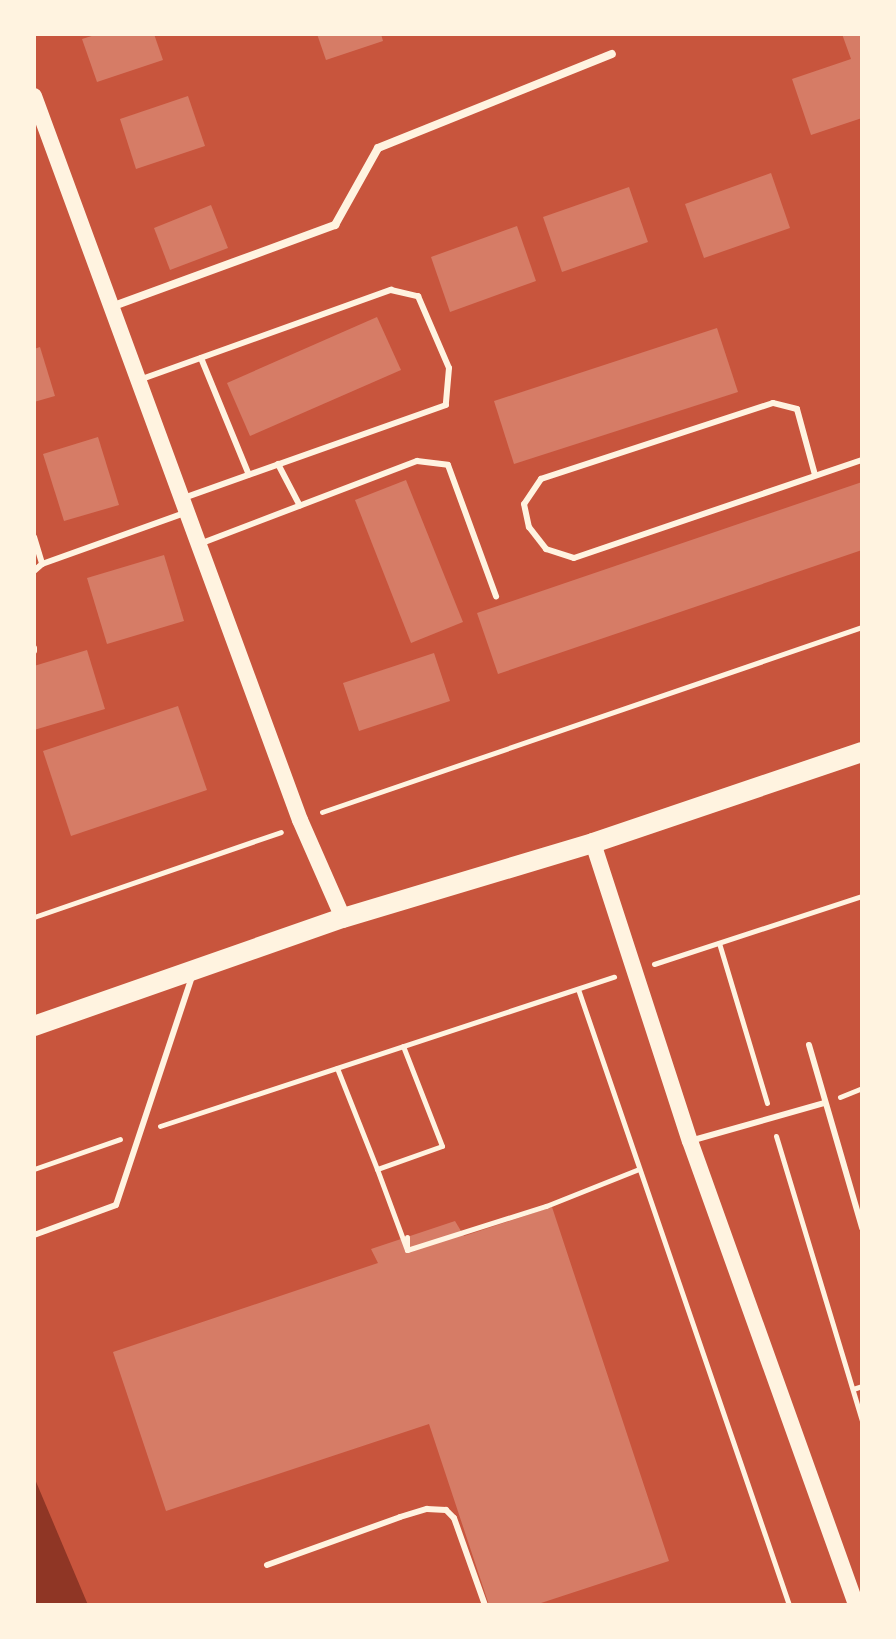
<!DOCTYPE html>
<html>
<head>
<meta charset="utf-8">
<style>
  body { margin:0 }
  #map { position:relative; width:896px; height:1639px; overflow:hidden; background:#c8553d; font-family:Helvetica,sans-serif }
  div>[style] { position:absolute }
  .water>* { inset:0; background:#8f3625 }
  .building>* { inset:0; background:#d67c66 }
  .path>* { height:5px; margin:-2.5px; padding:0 2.5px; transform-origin:2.5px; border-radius:2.5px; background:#fff3e0 }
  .service>* { height:6px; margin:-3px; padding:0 3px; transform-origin:3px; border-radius:3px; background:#fff3e0 }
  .minor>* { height:8px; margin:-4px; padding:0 4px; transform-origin:4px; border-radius:4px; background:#fff3e0 }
  .secondary>* { height:16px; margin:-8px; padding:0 8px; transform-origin:8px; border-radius:8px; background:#fff3e0 }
  .primary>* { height:20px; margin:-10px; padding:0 10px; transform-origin:10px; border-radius:10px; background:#fff3e0 }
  span { translate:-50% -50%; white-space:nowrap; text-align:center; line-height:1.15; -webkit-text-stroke:6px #fff3e0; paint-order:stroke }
  .frame { position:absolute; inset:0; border:36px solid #fff3e0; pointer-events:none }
</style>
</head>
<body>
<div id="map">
  <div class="water">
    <i style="clip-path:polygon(34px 1477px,88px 1605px,34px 1605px)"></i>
  </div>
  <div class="building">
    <i style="clip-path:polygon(98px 34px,154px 34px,163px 60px,97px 82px,82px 39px)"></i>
    <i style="clip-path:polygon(317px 34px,381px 34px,383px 41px,326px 60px)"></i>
    <i style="clip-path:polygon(842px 34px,862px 34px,862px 118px,811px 135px,792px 79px,851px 59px)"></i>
    <i style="clip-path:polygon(188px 96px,205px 146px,136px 169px,120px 119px)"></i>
    <i style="clip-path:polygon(771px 173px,790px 228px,704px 258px,685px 204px)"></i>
    <i style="clip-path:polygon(629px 187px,648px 242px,562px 272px,543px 217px)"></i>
    <i style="clip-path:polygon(211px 205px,228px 248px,170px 270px,154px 228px)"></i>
    <i style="clip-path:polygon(517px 226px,536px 281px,450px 312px,431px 257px)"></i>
    <i style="clip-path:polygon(377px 317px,401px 370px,250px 436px,227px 383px)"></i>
    <i style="clip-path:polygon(717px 328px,738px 392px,514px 464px,494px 401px)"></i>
    <i style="clip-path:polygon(40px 347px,55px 396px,34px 402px,34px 349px)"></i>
    <i style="clip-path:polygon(98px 437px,119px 505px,64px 521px,43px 454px)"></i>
    <i style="clip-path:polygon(406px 480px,463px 622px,411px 643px,355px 500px)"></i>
    <i style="clip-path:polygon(862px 482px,862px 550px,498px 674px,477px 613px)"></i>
    <i style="clip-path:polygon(164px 555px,184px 621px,107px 644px,87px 578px)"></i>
    <i style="clip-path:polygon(87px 650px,105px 709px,34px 730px,34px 666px)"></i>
    <i style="clip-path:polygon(434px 653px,450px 701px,359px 731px,343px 683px)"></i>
    <i style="clip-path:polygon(178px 706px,207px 790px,71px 836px,43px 751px)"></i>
    <i style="clip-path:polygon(552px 1207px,669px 1561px,535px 1605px,489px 1605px,429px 1424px,166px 1511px,113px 1352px,378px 1263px,371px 1249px,455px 1221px,464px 1236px)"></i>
  </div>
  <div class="path">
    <i style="left:322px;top:812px;width:571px;rotate:-18.91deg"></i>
    <i style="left:34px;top:917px;width:261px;rotate:-19deg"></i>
    <i style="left:719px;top:943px;width:167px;rotate:73.3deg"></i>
    <i style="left:654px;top:964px;width:219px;rotate:-18.1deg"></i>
    <i style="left:578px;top:989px;width:651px;rotate:71.09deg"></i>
    <i style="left:403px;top:1046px;width:107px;rotate:68.7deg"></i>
    <i style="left:442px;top:1146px;width:69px;rotate:160.5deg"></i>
    <i style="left:377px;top:1169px;width:86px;rotate:69.7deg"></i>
    <i style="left:337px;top:1068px;width:109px;rotate:68.4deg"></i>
    <i style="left:840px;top:1097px;width:24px;rotate:-22deg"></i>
    <i style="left:160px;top:1126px;width:478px;rotate:-18.2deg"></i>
    <i style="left:776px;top:1136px;width:297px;rotate:73.2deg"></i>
    <i style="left:34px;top:1169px;width:91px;rotate:-19.2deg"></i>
    <i style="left:407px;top:1237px;width:13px;rotate:90deg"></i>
    <i style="left:407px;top:1250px;width:146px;rotate:-17.6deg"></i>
    <i style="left:546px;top:1206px;width:100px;rotate:-21.7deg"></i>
    <i style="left:853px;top:1389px;width:9px;rotate:-18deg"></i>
  </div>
  <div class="service">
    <i style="left:201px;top:358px;width:126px;rotate:67.7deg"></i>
    <i style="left:139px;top:380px;width:268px;rotate:-19.7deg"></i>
    <i style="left:391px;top:290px;width:28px;rotate:13deg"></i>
    <i style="left:418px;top:296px;width:78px;rotate:66.7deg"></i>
    <i style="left:449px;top:368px;width:37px;rotate:95deg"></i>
    <i style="left:446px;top:405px;width:278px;rotate:160.5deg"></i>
    <i style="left:278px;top:464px;width:47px;rotate:62.4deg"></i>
    <i style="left:815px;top:475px;width:68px;rotate:-105.3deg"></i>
    <i style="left:797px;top:409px;width:25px;rotate:-166deg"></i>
    <i style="left:773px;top:403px;width:244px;rotate:161.9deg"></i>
    <i style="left:541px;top:479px;width:30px;rotate:124deg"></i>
    <i style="left:524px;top:504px;width:24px;rotate:78deg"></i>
    <i style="left:529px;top:527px;width:28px;rotate:52deg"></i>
    <i style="left:546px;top:549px;width:29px;rotate:18deg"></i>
    <i style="left:574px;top:558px;width:304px;rotate:-18.8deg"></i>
    <i style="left:34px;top:537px;width:28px;rotate:73deg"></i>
    <i style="left:202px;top:543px;width:230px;rotate:-20.9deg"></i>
    <i style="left:417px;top:461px;width:31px;rotate:7deg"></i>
    <i style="left:448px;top:465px;width:140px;rotate:69.9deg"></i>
    <i style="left:34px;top:571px;width:11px;rotate:-41deg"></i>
    <i style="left:42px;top:564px;width:154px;rotate:-19.7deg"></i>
    <i style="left:34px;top:648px;width:3px;rotate:90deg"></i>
    <i style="left:809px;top:1045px;width:191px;rotate:73.8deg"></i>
    <i style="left:690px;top:1141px;width:139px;rotate:-15.8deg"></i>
    <i style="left:34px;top:1235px;width:87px;rotate:-20.1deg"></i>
    <i style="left:116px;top:1205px;width:240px;rotate:-71.6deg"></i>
    <i style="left:267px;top:1565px;width:141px;rotate:-19.8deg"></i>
    <i style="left:400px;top:1517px;width:28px;rotate:-17deg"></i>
    <i style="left:427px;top:1509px;width:19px;rotate:3deg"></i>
    <i style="left:446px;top:1510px;width:11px;rotate:45deg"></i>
    <i style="left:454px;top:1518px;width:92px;rotate:70.4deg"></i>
  </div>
  <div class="minor">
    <i style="left:111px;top:307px;width:239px;rotate:-20.1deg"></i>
    <i style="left:335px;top:225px;width:88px;rotate:-60.8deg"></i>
    <i style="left:378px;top:148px;width:252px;rotate:-21.9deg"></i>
  </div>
  <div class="secondary">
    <i style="left:34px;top:96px;width:771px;rotate:69.83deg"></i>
    <i style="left:300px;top:820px;width:107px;rotate:66.3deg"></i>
    <i style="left:593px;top:843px;width:313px;rotate:72deg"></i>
    <i style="left:690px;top:1141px;width:493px;rotate:70.3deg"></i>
  </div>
  <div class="primary">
    <i style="left:34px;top:1026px;width:327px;rotate:-19.3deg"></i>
    <i style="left:343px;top:918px;width:261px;rotate:-16.7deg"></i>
    <i style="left:593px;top:843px;width:284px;rotate:-18.7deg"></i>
  </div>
  <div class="frame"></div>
</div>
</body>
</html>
